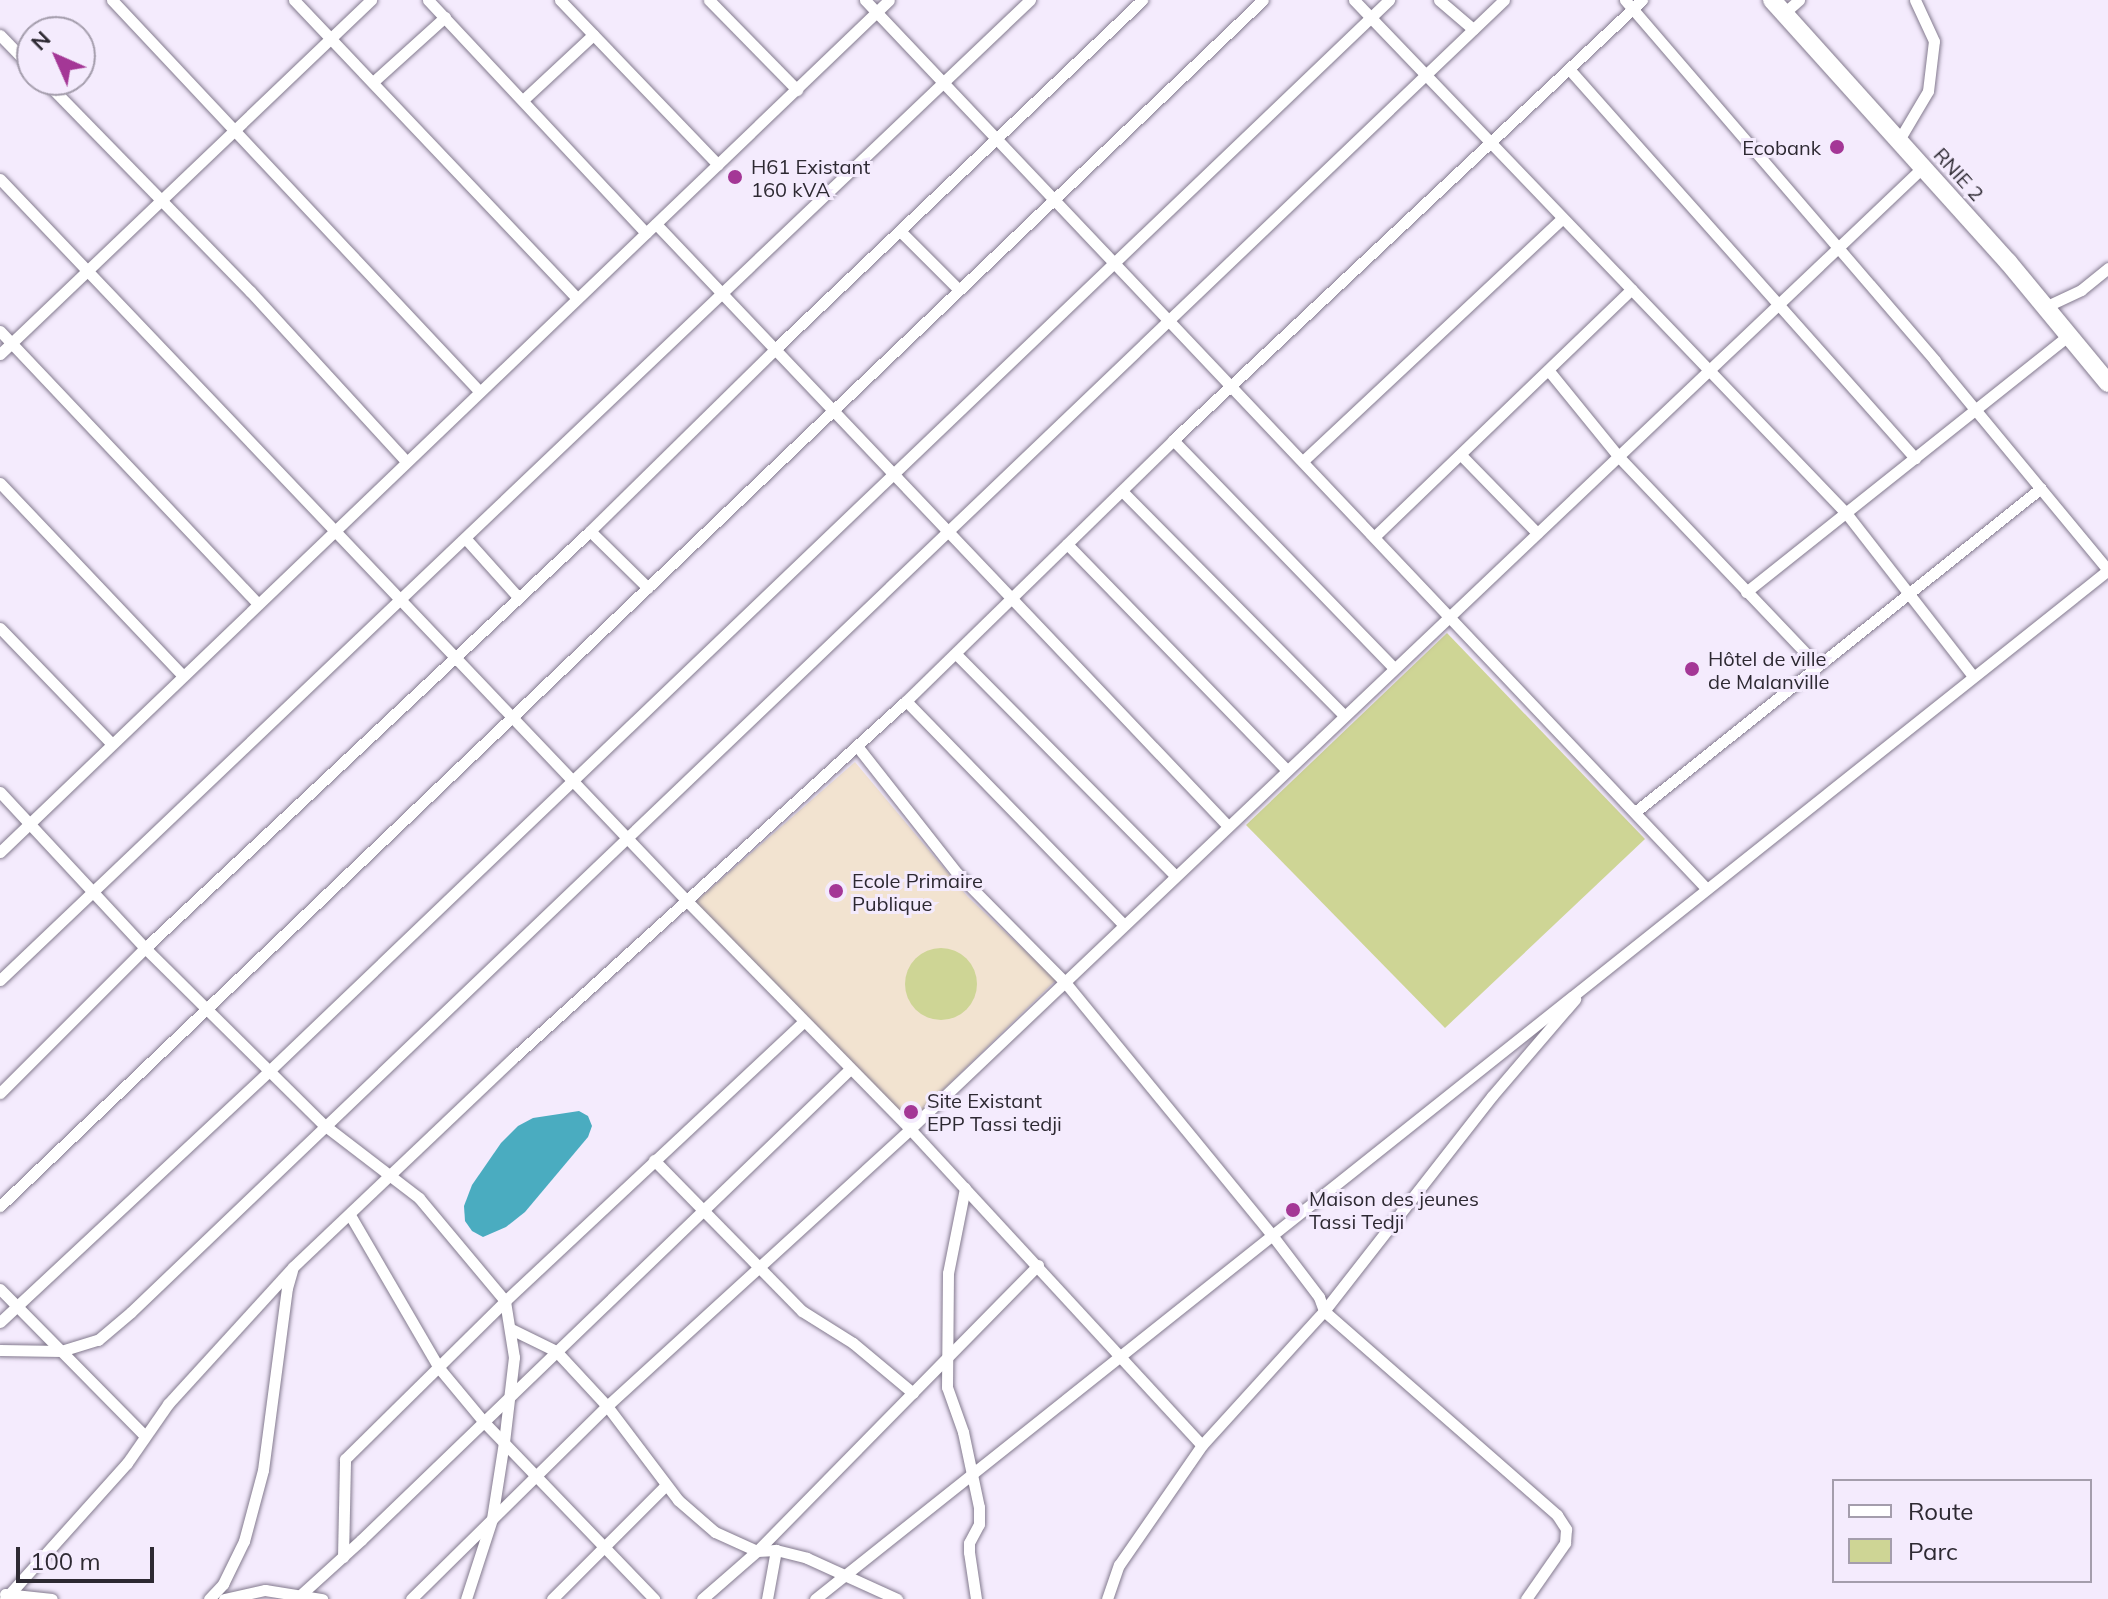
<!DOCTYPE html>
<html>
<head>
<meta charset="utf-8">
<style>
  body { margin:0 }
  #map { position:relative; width:2108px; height:1599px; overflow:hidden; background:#f4ebfd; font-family:Mulish,sans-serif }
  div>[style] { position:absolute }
  .education>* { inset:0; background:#f2e3d0 }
  .green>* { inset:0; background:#ced595 }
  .round { border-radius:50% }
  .water>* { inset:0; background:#4aacc0 }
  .roads { filter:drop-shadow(0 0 2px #837a8e) drop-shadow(0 0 2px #837a8e) }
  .street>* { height:11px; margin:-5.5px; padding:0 5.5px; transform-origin:5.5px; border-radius:5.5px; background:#fff }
  .primary>* { height:18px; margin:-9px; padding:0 9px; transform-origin:9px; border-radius:9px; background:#fff }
  .dots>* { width:22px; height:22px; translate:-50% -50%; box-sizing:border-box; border:4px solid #f4ebfd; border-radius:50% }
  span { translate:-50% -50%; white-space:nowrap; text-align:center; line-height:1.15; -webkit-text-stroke:6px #f4ebfd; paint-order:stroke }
  .poi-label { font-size:20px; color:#2d2932 }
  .right { translate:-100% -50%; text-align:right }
  .left { translate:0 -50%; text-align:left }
  .street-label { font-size:20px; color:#2d2932 }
  .legend { position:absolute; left:1832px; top:1479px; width:260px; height:104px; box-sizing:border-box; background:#f4ebfd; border:2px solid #a49dac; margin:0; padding:10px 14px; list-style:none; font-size:24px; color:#2d2932 }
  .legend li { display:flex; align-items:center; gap:16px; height:40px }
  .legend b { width:40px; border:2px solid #a49dac }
  .north { position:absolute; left:16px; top:16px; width:80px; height:80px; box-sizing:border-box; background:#f4ebfd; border:2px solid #a49dac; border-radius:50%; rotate:315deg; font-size:22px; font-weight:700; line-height:32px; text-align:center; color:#2d2932 }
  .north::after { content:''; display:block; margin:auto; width:28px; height:36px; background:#a43796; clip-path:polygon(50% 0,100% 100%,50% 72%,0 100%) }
  .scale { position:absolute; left:16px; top:1547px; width:138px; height:36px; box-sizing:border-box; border:4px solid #2d2932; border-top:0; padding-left:10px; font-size:24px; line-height:28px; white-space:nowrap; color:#2d2932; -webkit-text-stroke:6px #f4ebfd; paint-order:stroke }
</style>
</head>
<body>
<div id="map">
  <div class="education">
    <i style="clip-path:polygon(855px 762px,968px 897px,1056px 980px,910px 1122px,694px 903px)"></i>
  </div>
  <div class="green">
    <i style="clip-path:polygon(1447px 633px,1645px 839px,1445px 1028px,1246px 825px)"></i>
    <i class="round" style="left:905px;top:948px;width:72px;height:72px"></i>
  </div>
  <div class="water">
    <i style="clip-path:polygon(579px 1111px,588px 1116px,592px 1126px,588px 1137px,525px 1212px,506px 1227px,483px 1237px,472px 1231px,465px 1221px,464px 1206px,472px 1185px,501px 1143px,518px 1126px,533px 1118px)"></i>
  </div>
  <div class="roads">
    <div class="street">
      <i style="left:112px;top:0;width:536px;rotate:46.81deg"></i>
      <i style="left:294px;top:0;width:411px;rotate:46.5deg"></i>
      <i style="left:428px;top:0;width:319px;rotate:46.9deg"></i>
      <i style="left:560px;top:0;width:228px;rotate:46.2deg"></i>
      <i style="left:709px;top:0;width:126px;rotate:45.6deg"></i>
      <i style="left:865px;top:0;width:1224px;rotate:46.56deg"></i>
      <i style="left:1354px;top:0;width:711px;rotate:46.2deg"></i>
      <i style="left:1846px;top:513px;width:205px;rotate:52.1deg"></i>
      <i style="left:1439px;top:0;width:45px;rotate:40.5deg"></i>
      <i style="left:1625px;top:0;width:476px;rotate:49.3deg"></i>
      <i style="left:1935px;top:361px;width:271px;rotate:50.4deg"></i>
      <i style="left:1784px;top:13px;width:20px;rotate:-41deg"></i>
      <i style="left:0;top:35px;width:46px;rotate:45.9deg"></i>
      <i style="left:1569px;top:69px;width:521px;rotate:48.35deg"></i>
      <i style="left:44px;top:80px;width:295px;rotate:45.7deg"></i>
      <i style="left:250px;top:291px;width:231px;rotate:47.5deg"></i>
      <i style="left:373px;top:82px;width:97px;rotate:-42.1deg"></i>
      <i style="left:523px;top:100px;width:96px;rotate:-42.9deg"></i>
      <i style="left:1899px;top:140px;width:57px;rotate:-59.4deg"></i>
      <i style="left:1928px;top:91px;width:50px;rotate:-83.2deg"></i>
      <i style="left:1934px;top:41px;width:45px;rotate:-114.9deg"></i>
      <i style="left:0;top:179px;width:998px;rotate:46.42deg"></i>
      <i style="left:688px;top:902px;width:318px;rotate:45.6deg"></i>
      <i style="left:910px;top:1129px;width:430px;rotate:47.3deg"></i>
      <i style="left:656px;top:224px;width:829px;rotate:46.47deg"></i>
      <i style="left:901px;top:232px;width:82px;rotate:45deg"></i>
      <i style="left:2045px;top:307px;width:40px;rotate:-25deg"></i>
      <i style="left:2081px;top:290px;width:35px;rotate:-39deg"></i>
      <i style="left:0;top:331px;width:374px;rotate:46.6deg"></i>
      <i style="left:0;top:354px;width:513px;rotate:-43.66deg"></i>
      <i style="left:1549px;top:371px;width:109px;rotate:50.9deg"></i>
      <i style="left:1618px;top:456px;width:290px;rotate:46.4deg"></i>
      <i style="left:1173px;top:440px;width:318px;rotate:45.9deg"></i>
      <i style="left:1461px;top:455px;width:109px;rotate:45.7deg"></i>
      <i style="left:1304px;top:460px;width:354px;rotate:-43.1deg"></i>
      <i style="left:0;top:483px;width:265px;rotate:46.5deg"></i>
      <i style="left:1122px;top:491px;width:315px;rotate:45.3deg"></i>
      <i style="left:590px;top:531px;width:81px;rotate:44.5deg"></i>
      <i style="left:1375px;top:536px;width:356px;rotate:-43.9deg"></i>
      <i style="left:466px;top:539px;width:78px;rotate:48.1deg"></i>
      <i style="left:1067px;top:544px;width:315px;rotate:45.8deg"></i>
      <i style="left:1746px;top:592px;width:413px;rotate:-38.5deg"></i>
      <i style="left:0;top:628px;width:161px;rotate:46deg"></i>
      <i style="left:956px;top:654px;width:311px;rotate:45.3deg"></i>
      <i style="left:906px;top:701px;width:311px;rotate:45.8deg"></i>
      <i style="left:857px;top:746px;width:162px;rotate:51.8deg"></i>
      <i style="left:957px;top:873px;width:152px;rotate:45.3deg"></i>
      <i style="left:1064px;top:981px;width:328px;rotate:50.7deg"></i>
      <i style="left:1272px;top:1235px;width:78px;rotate:52.8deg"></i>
      <i style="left:1319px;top:1297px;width:15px;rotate:70deg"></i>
      <i style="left:1324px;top:1311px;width:310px;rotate:41.2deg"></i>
      <i style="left:1557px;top:1515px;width:17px;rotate:57deg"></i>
      <i style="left:1566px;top:1529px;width:14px;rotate:94deg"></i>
      <i style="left:1565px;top:1543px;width:68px;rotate:124.9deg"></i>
      <i style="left:0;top:792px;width:213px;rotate:47.1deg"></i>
      <i style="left:145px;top:948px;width:252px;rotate:44.7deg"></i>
      <i style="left:324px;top:1125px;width:120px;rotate:37.5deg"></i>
      <i style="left:419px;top:1198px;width:134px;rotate:50.1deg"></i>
      <i style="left:505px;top:1301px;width:57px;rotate:80.9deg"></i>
      <i style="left:514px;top:1357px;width:86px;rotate:96.7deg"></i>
      <i style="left:504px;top:1442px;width:78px;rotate:98.9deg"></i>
      <i style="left:492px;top:1519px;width:84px;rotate:108deg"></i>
      <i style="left:1635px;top:812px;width:519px;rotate:-38.59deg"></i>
      <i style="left:0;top:852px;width:1231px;rotate:-43.78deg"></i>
      <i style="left:0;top:980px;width:1422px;rotate:-43.58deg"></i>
      <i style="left:0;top:1093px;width:205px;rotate:-45deg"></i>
      <i style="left:145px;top:948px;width:610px;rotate:-43.14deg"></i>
      <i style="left:590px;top:531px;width:258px;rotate:-44.5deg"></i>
      <i style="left:774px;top:350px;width:508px;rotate:-43.56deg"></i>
      <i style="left:654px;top:1160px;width:211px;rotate:45.6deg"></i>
      <i style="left:802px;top:1311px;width:60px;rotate:32.1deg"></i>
      <i style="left:853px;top:1343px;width:78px;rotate:39.8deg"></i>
      <i style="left:965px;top:1188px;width:87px;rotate:101.3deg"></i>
      <i style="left:948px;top:1273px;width:114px;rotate:90.5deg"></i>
      <i style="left:947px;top:1387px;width:48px;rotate:70.4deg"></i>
      <i style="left:963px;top:1432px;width:77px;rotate:78deg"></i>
      <i style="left:979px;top:1507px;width:17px;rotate:90deg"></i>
      <i style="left:979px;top:1524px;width:21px;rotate:118deg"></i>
      <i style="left:969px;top:1543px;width:9px;rotate:90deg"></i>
      <i style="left:969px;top:1552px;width:48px;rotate:81.5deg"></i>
      <i style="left:0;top:1206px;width:1746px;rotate:-43.68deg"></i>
      <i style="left:350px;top:1215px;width:177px;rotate:59.8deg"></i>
      <i style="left:439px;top:1368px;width:69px;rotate:50.3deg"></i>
      <i style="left:483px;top:1421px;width:247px;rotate:46.1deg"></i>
      <i style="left:0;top:1289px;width:206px;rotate:45.4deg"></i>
      <i style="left:0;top:1322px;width:368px;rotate:-43deg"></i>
      <i style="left:269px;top:1071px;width:1550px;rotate:-43.72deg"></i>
      <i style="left:511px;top:1329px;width:50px;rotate:26.1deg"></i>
      <i style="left:556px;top:1351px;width:75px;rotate:47.2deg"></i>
      <i style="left:607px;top:1406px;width:118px;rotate:52.9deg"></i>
      <i style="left:678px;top:1500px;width:49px;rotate:40.9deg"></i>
      <i style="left:715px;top:1532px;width:46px;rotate:24.3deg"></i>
      <i style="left:757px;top:1551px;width:19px;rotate:-3deg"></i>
      <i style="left:776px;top:1550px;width:32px;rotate:14deg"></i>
      <i style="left:807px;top:1558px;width:99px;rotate:24.5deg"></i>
      <i style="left:0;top:1350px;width:61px;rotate:0.9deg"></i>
      <i style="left:61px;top:1351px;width:39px;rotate:-17deg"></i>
      <i style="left:98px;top:1340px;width:43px;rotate:-40.3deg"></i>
      <i style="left:131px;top:1312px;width:1899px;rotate:-43.7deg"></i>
      <i style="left:343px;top:1557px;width:98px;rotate:-88.8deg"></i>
      <i style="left:345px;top:1459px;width:225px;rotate:-44.6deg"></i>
      <i style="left:505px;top:1301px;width:408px;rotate:-43.1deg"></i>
      <i style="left:5px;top:1594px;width:47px;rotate:6.1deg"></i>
      <i style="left:5px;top:1599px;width:183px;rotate:-48.1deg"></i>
      <i style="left:127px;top:1463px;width:72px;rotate:-55.2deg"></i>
      <i style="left:168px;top:1404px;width:185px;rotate:-47.6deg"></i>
      <i style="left:293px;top:1267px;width:302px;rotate:-43.5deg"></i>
      <i style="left:512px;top:1059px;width:532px;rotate:-42.26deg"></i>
      <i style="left:906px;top:701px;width:373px;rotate:-44.3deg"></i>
      <i style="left:1173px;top:440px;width:643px;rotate:-43.17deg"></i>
      <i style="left:209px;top:1599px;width:21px;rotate:-47deg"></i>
      <i style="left:223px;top:1584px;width:48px;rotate:-64deg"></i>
      <i style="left:244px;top:1541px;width:73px;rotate:-75deg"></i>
      <i style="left:263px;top:1470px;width:184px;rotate:-82.5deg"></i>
      <i style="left:287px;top:1288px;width:18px;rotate:-74deg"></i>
      <i style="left:224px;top:1599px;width:42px;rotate:-12.4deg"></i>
      <i style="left:265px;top:1590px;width:58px;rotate:9deg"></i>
      <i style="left:296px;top:1599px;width:88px;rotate:-42.2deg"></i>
      <i style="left:361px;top:1540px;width:679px;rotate:-43.93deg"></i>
      <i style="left:411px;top:1599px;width:275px;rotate:-44.6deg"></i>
      <i style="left:607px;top:1406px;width:411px;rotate:-42.4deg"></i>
      <i style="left:910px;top:1129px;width:1397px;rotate:-43.52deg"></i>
      <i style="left:552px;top:1599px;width:161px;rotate:-45deg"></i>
      <i style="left:702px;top:1599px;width:73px;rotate:-41.1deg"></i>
      <i style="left:757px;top:1551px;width:401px;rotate:-45.5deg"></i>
      <i style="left:767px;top:1599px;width:50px;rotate:-79.6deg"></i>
      <i style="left:815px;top:1599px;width:1652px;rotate:-38.51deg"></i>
      <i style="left:1107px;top:1599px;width:36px;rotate:-71deg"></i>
      <i style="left:1119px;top:1565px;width:146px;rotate:-55.3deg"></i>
      <i style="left:1202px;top:1445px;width:181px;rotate:-47.7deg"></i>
      <i style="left:1324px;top:1311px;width:273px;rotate:-52deg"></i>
      <i style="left:1492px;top:1096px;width:128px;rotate:-49.4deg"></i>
    </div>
    <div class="primary">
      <i style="left:1772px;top:0;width:353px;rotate:48deg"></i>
      <i style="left:2008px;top:262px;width:157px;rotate:50.4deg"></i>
    </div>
  </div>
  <div class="dots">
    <i style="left:1837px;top:147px;background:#a43796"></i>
    <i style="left:735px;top:177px;background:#a43796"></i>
    <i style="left:1692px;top:669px;background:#a43796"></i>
    <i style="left:836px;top:891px;background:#a43796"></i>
    <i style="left:911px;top:1112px;background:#a43796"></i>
    <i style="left:1293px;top:1210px;background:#a43796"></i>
  </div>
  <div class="poi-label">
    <span class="right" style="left:1821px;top:147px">Ecobank</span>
    <span class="left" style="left:751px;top:178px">H61 Existant<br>160 kVA</span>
    <span class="left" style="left:1708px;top:670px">Hôtel de ville<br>de Malanville</span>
    <span class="left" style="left:852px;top:892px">Ecole Primaire<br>Publique</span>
    <span class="left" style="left:927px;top:1112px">Site Existant<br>EPP Tassi tedji</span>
    <span class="left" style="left:1309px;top:1210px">Maison des jeunes<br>Tassi Tedji</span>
  </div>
  <div class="street-label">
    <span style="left:1959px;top:174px;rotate:48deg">RNIE 2</span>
  </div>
  <ul class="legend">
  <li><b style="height:10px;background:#fff"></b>Route</li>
  <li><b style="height:22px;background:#ced595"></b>Parc</li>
  </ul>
  <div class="north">N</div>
  <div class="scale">100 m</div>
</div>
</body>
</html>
